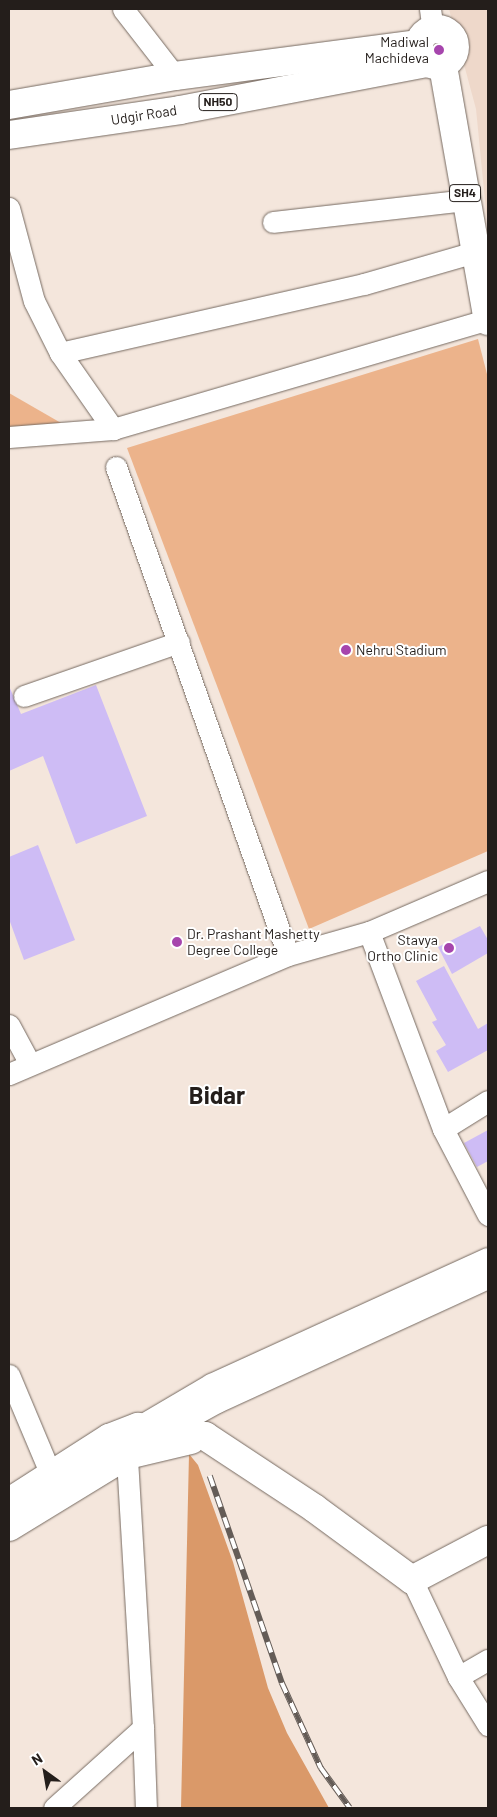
<!DOCTYPE html>
<html>
<head>
<meta charset="utf-8">
<style>
  body { margin:0 }
  #map { position:relative; width:497px; height:1817px; overflow:hidden; background:#f4e6dc; font-family:Barlow,sans-serif }
  div>[style] { position:absolute }
  .built>* { inset:0; background:#eed8ca }
  .green>* { inset:0; background:#ecb38b }
  .forest>* { inset:0; background:#da9969 }
  .building>* { inset:0; background:#cebcf5 }
  .roads { filter:drop-shadow(0 0 1px #766a61) drop-shadow(0 0 1px #766a61) }
  .minor>* { height:21px; margin:-10.5px; padding:0 10.5px; transform-origin:10.5px; border-radius:10.5px; background:#fff }
  .major>* { height:28px; margin:-14px; padding:0 14px; transform-origin:14px; border-radius:14px; background:#fff }
  .highway>* { height:28px; margin:-14px; padding:0 14px; transform-origin:14px; border-radius:14px; background:#fff }
  .highway>.ring { margin:-14px; padding:0; box-sizing:content-box; background:none; border:28px solid #fff; border-radius:50% }
  .rail>* { height:5.5px; margin-top:-2.75px; transform-origin:0; background:repeating-linear-gradient(90deg,#fff 0 11px,#645c57 0 22px); box-sizing:border-box; border-block:1px solid #645c57 }
  .dots>* { width:14px; height:14px; translate:-50% -50%; box-sizing:border-box; border:2px solid #fff; border-radius:50% }
  span { translate:-50% -50%; white-space:nowrap; text-align:center; line-height:1.15; -webkit-text-stroke:4px #fff; paint-order:stroke }
  .shield-label span { padding:1px 4px; background:#fff; border:1px solid; border-radius:4px; -webkit-text-stroke-width:0 }
  .shield-label { font-size:12px; color:#241e1b; font-weight:700 }
  .poi-label { font-size:14px; color:#241e1b }
  .right { translate:-100% -50%; text-align:right }
  .left { translate:0 -50%; text-align:left }
  .street-label { font-size:14px; color:#241e1b }
  .town-label { font-size:24px; color:#241e1b; font-weight:700 }
  .frame { position:absolute; inset:0; border:10px solid #241e1b; pointer-events:none }
  .north { position:absolute; left:20px; top:1747px; width:50px; height:50px; -webkit-text-stroke:4px #fff; paint-order:stroke; rotate:328deg; font-size:14px; font-weight:700; line-height:20px; text-align:center; color:#241e1b }
  .north::after { content:''; display:block; margin:auto; width:18px; height:22px; background:#241e1b; clip-path:polygon(50% 0,100% 100%,50% 72%,0 100%) }
</style>
</head>
<body>
<div id="map">
  <div class="built">
    <i style="clip-path:polygon(449px 9px,488px 9px,488px 231px,476px 109px)"></i>
  </div>
  <div class="green">
    <i style="clip-path:polygon(478px 339px,488px 378px,488px 851px,309px 929px,127px 448px)"></i>
    <i style="clip-path:polygon(9px 393px,68px 427px,9px 441px)"></i>
  </div>
  <div class="forest">
    <i style="clip-path:polygon(189px 1454px,198px 1465px,233px 1562px,268px 1688px,287px 1733px,329px 1808px,181px 1808px)"></i>
  </div>
  <div class="building">
    <i style="clip-path:polygon(96px 685px,147px 816px,76px 844px,43px 756px,9px 771px,9px 686px,21px 714px)"></i>
    <i style="clip-path:polygon(38px 845px,75px 940px,24px 960px,9px 919px,9px 857px)"></i>
    <i style="clip-path:polygon(480px 926px,488px 940px,488px 953px,452px 974px,438px 947px)"></i>
    <i style="clip-path:polygon(444px 966px,478px 1029px,488px 1023px,488px 1050px,448px 1072px,436px 1051px,446px 1045px,432px 1022px,437px 1020px,416px 981px)"></i>
    <i style="clip-path:polygon(488px 1130px,488px 1161px,477px 1167px,464px 1143px)"></i>
  </div>
  <div class="roads">
    <div class="minor">
      <i style="left:123px;top:9px;width:85px;rotate:52.2deg"></i>
      <i style="left:430px;top:9px;width:21px;rotate:82deg"></i>
      <i style="left:9px;top:208px;width:96px;rotate:75deg"></i>
      <i style="left:34px;top:301px;width:58px;rotate:63.4deg"></i>
      <i style="left:60px;top:353px;width:93px;rotate:55.1deg"></i>
      <i style="left:273px;top:222px;width:194px;rotate:-6.5deg"></i>
      <i style="left:60px;top:353px;width:312px;rotate:-12.8deg"></i>
      <i style="left:364px;top:284px;width:116px;rotate:-16.1deg"></i>
      <i style="left:9px;top:437px;width:104px;rotate:-4.4deg"></i>
      <i style="left:113px;top:429px;width:391px;rotate:-16.3deg"></i>
      <i style="left:116px;top:467px;width:517px;rotate:70.58deg"></i>
      <i style="left:24px;top:696px;width:164px;rotate:-19.2deg"></i>
      <i style="left:488px;top:881px;width:129px;rotate:156.8deg"></i>
      <i style="left:369px;top:932px;width:210px;rotate:69.4deg"></i>
      <i style="left:443px;top:1129px;width:97px;rotate:62.4deg"></i>
      <i style="left:9px;top:1025px;width:44px;rotate:61.7deg"></i>
      <i style="left:9px;top:1074px;width:303px;rotate:-23.1deg"></i>
      <i style="left:288px;top:955px;width:84px;rotate:-15.9deg"></i>
      <i style="left:443px;top:1129px;width:53px;rotate:-31.9deg"></i>
      <i style="left:9px;top:1375px;width:108px;rotate:67.2deg"></i>
      <i style="left:159px;top:1434px;width:66px;rotate:-28.9deg"></i>
      <i style="left:217px;top:1402px;width:298px;rotate:-24.6deg"></i>
      <i style="left:412px;top:1580px;width:107px;rotate:64.6deg"></i>
      <i style="left:458px;top:1677px;width:57px;rotate:58deg"></i>
      <i style="left:458px;top:1677px;width:34px;rotate:-30deg"></i>
      <i style="left:143px;top:1728px;width:80px;rotate:87.9deg"></i>
      <i style="left:54px;top:1808px;width:120px;rotate:-42deg"></i>
      <i style="left:143px;top:1728px;width:273px;rotate:-93.4deg"></i>
      <i style="left:127px;top:1455px;width:30px;rotate:-69deg"></i>
      <i style="left:138px;top:1427px;width:85px;rotate:-30.5deg"></i>
      <i style="left:211px;top:1384px;width:304px;rotate:-24.5deg"></i>
    </div>
    <div class="major">
      <i style="left:9px;top:1502px;width:119px;rotate:-32.6deg"></i>
      <i style="left:109px;top:1438px;width:31px;rotate:-21deg"></i>
      <i style="left:138px;top:1427px;width:68px;rotate:7.7deg"></i>
      <i style="left:205px;top:1436px;width:131px;rotate:33.4deg"></i>
      <i style="left:314px;top:1508px;width:122px;rotate:36.3deg"></i>
      <i style="left:412px;top:1580px;width:86px;rotate:-27.8deg"></i>
      <i style="left:9px;top:1527px;width:138px;rotate:-31.4deg"></i>
      <i style="left:127px;top:1455px;width:66px;rotate:-13.2deg"></i>
    </div>
    <div class="highway">
      <i class="ring" style="left:419px;top:29px;width:8px;height:8px"></i>
      <i style="left:443px;top:66px;width:259px;rotate:80deg"></i>
      <i style="left:9px;top:105px;width:169px;rotate:-9.9deg"></i>
      <i style="left:175px;top:76px;width:246px;rotate:-7.5deg"></i>
      <i style="left:9px;top:135px;width:173px;rotate:-8.3deg"></i>
      <i style="left:180px;top:110px;width:251px;rotate:-10.8deg"></i>
    </div>
  </div>
  <div class="rail">
    <i style="left:210px;top:1476px;width:219px;rotate:70.8deg"></i>
    <i style="left:282px;top:1683px;width:94px;rotate:65.4deg"></i>
    <i style="left:321px;top:1768px;width:49px;rotate:54.1deg"></i>
  </div>
  <div class="dots">
    <i style="left:439px;top:50px;background:#a645ad"></i>
    <i style="left:346px;top:650px;background:#a645ad"></i>
    <i style="left:177px;top:942px;background:#a645ad"></i>
    <i style="left:449px;top:948px;background:#a645ad"></i>
  </div>
  <div class="shield-label">
    <span style="left:218px;top:102px">NH50</span>
    <span style="left:465px;top:193px">SH4</span>
  </div>
  <div class="poi-label">
    <span class="right" style="left:429px;top:50px">Madiwal<br>Machideva</span>
    <span class="left" style="left:356px;top:650px">Nehru Stadium</span>
    <span class="left" style="left:187px;top:942px">Dr. Prashant Mashetty<br>Degree College</span>
    <span class="right" style="left:438px;top:948px">Stavya<br>Ortho Clinic</span>
  </div>
  <div class="street-label">
    <span style="left:144px;top:115px;rotate:-9deg">Udgir Road</span>
  </div>
  <div class="town-label">
    <span style="left:217px;top:1095px">Bidar</span>
  </div>
  <div class="frame"></div>
  <div class="north">N</div>
</div>
</body>
</html>
